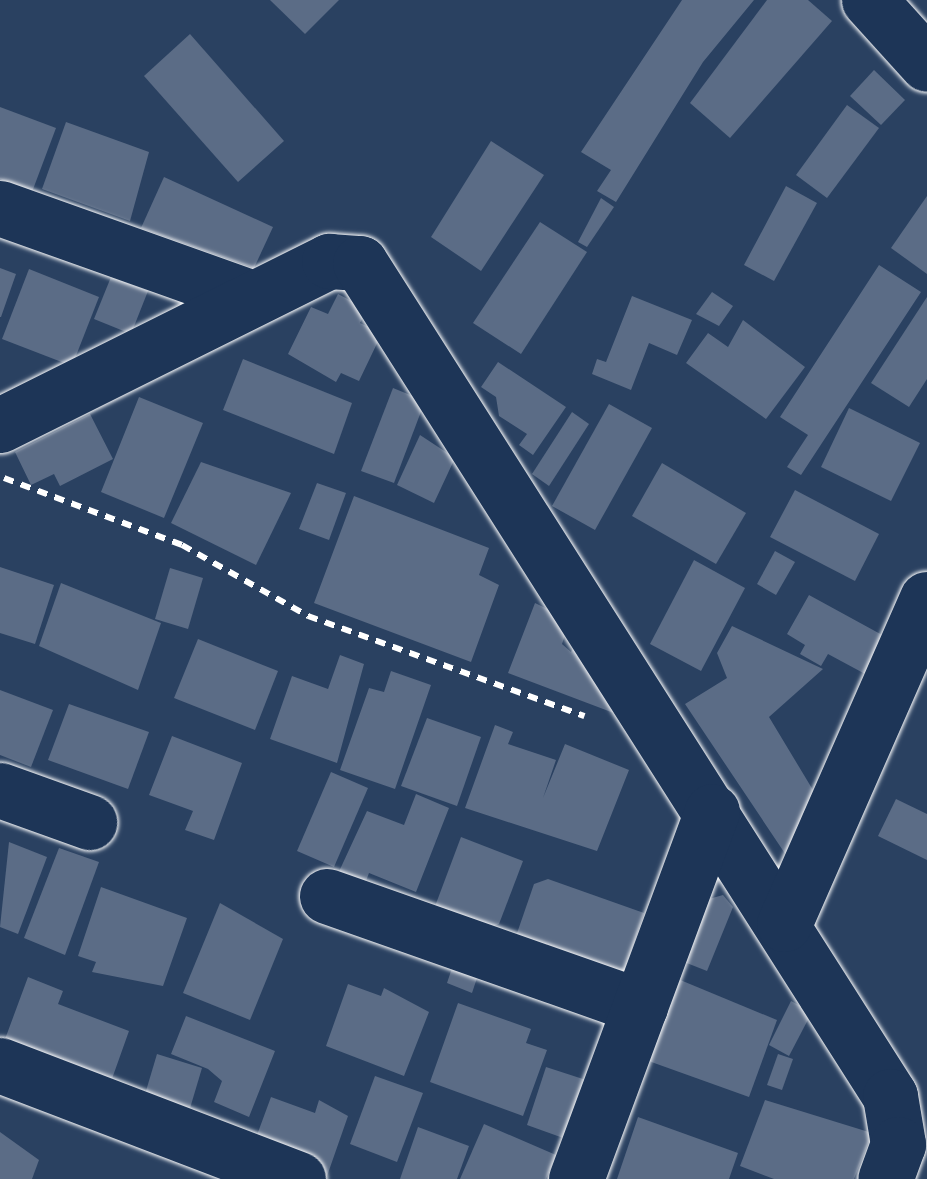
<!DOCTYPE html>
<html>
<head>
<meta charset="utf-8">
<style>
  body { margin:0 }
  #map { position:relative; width:927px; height:1179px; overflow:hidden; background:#2a4161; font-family:Kalam,sans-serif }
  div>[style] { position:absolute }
  .building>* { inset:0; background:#5b6c86 }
  .path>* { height:6px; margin-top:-3px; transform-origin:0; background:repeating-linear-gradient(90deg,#fff 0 10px,transparent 0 18px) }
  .roads { filter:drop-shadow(0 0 2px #fff) drop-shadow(0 0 2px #fff) }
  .street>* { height:55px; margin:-27.5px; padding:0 27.5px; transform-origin:27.5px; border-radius:27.5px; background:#1d3557 }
  .highway>* { height:55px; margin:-27.5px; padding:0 27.5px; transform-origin:27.5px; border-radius:27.5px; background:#1d3557 }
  span { translate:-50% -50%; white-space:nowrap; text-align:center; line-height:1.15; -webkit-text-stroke:10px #1d3557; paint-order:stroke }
</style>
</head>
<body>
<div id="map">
  <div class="building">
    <i style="clip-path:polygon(270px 0,339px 0,305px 34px)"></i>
    <i style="clip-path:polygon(682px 0,754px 0,703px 62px,616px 202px,597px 191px,611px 170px,581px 152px)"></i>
    <i style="clip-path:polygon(767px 0,808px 0,832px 21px,730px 138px,690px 103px)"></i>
    <i style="clip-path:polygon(190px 34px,284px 141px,238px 182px,144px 76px)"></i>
    <i style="clip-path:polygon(874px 70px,905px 100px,881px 125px,850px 96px)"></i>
    <i style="clip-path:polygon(847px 105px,879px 128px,827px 198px,796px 175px)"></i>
    <i style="clip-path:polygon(0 107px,56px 128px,32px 192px,0 179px)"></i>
    <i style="clip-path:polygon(66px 122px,149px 152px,130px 221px,42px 189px)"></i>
    <i style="clip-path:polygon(491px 141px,544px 175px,481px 271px,431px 237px)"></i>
    <i style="clip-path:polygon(164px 177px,273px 227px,254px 268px,141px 228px)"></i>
    <i style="clip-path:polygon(786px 186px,817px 203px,774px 281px,744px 265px)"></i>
    <i style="clip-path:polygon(927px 196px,927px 274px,891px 248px)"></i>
    <i style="clip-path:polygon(601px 198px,614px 207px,587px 247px,578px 242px)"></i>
    <i style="clip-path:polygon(540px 222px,587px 252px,521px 354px,473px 323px)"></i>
    <i style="clip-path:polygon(879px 265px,921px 292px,801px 475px,787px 467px,808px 435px,780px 417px)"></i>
    <i style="clip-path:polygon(0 268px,16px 274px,1px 317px,0 317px)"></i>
    <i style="clip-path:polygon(29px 269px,99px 297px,72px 366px,2px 339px)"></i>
    <i style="clip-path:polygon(111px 277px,148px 291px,131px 334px,94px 319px)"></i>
    <i style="clip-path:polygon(712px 292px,733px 306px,719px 326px,696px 314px)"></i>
    <i style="clip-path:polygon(338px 294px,367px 309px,360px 323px,382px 333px,359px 381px,341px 373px,336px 382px,288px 354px,311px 307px,328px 314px)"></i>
    <i style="clip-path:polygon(632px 296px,692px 320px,677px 355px,649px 343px,631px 390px,592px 374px,597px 359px,606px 362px)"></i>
    <i style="clip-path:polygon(927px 297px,927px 379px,909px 407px,871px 383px)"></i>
    <i style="clip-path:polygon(743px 320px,805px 367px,766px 419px,686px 363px,708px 333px,728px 347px)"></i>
    <i style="clip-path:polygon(243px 359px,352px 403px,334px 454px,223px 410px)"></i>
    <i style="clip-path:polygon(498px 362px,566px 407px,533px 455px,519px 445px,527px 434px,499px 416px,496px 397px,481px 387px)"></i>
    <i style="clip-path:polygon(393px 388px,425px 401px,394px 483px,361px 471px)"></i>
    <i style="clip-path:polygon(139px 397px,203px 423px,164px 518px,101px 492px)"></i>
    <i style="clip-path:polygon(609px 404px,652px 428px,595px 530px,552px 506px)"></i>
    <i style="clip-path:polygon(849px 408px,920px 443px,891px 501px,821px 467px)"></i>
    <i style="clip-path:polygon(572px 412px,589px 424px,549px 486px,532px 474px)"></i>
    <i style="clip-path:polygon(90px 414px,113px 459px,60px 486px,54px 474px,31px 485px,15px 452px)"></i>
    <i style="clip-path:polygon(420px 435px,455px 458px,434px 503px,397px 485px)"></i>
    <i style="clip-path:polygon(201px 462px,291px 493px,256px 565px,171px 523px)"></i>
    <i style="clip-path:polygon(662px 463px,746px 513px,716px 564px,632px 516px)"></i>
    <i style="clip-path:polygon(317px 483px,346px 493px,329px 540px,299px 529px)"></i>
    <i style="clip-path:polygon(795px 490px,879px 534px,855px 581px,770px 537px)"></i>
    <i style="clip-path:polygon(354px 496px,489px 548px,479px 575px,499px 585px,471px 662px,314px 603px)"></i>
    <i style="clip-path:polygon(775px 551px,795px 562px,776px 595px,757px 584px)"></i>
    <i style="clip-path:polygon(694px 560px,745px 588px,701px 671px,650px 644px)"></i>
    <i style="clip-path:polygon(0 567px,54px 585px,35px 644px,0 633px)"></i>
    <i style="clip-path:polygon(170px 568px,203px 578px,188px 629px,155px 619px)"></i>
    <i style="clip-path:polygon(61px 583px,161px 623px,138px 690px,39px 646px)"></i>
    <i style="clip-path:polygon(809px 595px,884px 636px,867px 675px,828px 654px,821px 666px,800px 654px,805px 645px,787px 634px)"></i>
    <i style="clip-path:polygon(535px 603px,570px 620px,562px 644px,571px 652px,579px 636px,627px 718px,508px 673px)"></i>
    <i style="clip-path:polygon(732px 626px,823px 669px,769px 717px,819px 800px,788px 858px,685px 704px,727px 678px,717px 653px)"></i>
    <i style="clip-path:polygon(198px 639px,278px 671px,255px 730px,174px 698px)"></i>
    <i style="clip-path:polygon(340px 655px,364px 664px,337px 763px,270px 739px,292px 676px,328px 689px)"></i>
    <i style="clip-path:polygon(391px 671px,431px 685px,395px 789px,340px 770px,369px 688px,384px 692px)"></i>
    <i style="clip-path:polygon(0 690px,53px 710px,31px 767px,0 755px)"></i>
    <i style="clip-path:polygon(69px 704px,149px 732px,128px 789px,48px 760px)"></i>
    <i style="clip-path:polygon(427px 718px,481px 737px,457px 806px,401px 786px)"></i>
    <i style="clip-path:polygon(495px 725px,513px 732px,508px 744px,556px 760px,543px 798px,565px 744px,629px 770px,597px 851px,465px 808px)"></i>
    <i style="clip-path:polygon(172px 736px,242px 763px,214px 840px,185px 830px,193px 811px,149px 795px)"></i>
    <i style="clip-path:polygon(331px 772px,368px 788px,334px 867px,297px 851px)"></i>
    <i style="clip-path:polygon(416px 794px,449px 808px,416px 892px,369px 873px,363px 889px,336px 878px,367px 811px,404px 825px)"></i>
    <i style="clip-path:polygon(896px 799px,927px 814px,927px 860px,878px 836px)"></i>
    <i style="clip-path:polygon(461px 837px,523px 861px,499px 924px,487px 929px,434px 909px)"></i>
    <i style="clip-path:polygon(9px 842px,47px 857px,18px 934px,0 927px)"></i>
    <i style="clip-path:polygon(59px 848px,99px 862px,65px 955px,24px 938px)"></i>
    <i style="clip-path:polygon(548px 879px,644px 913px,623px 975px,515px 939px,534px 884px)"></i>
    <i style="clip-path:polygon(101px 887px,187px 918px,163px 986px,92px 972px,96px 962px,78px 956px)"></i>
    <i style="clip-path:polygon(723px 895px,733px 907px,707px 971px,674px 958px,695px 903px)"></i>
    <i style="clip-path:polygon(220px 903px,283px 939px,250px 1020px,183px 993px)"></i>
    <i style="clip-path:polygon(456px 956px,481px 966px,472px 993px,447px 983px)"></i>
    <i style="clip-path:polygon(28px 977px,63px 991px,58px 1004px,129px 1031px,108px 1090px,1px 1050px)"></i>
    <i style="clip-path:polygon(673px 977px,777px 1020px,749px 1097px,643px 1059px)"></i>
    <i style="clip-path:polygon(348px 984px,381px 996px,384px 988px,429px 1012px,404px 1076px,326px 1046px)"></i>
    <i style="clip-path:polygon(791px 1001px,812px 1012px,789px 1056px,769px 1045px)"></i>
    <i style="clip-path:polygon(458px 1003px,531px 1029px,526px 1043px,547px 1050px,523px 1116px,430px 1082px)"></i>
    <i style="clip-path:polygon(186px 1016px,275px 1051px,249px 1117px,214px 1102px,222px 1081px,208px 1069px,171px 1054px)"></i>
    <i style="clip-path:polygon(157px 1054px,202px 1068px,185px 1125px,140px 1111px)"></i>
    <i style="clip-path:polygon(778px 1054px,793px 1059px,782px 1090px,767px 1085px)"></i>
    <i style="clip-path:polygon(546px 1067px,586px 1080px,566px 1139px,527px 1125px)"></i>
    <i style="clip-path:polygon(375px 1076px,423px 1093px,397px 1162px,350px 1144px)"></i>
    <i style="clip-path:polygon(271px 1097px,315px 1113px,319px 1100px,348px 1116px,326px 1179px,257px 1135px)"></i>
    <i style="clip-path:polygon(765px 1100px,872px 1133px,854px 1179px,774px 1179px,740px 1166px)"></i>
    <i style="clip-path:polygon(638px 1117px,738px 1153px,729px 1179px,617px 1179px)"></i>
    <i style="clip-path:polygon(484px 1124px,556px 1155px,546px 1179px,460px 1179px)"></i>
    <i style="clip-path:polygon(418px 1127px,469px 1146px,457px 1179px,400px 1179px)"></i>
    <i style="clip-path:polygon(0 1132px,39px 1160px,32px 1179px,0 1179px)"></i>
  </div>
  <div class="path">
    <i style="left:4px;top:478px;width:190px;rotate:20.6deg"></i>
    <i style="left:182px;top:545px;width:145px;rotate:29.4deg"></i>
    <i style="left:308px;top:616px;width:294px;rotate:19.9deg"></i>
  </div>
  <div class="roads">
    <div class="street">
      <i style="left:0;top:208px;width:265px;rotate:19.6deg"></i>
      <i style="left:0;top:425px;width:368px;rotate:-26.5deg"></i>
      <i style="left:329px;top:261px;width:31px;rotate:4deg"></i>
      <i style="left:360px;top:263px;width:987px;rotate:57.53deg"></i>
      <i style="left:890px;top:1096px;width:49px;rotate:80.5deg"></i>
      <i style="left:898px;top:1144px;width:37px;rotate:110deg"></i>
      <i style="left:0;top:790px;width:95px;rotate:19.8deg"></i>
      <i style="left:327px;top:896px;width:332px;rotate:19.4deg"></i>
      <i style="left:784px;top:924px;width:355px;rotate:-66.3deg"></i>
      <i style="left:0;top:1065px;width:319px;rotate:20.9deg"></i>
      <i style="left:576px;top:1179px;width:392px;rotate:-69.7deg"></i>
    </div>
    <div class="highway">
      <i style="left:869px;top:0;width:86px;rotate:47.8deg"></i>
    </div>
  </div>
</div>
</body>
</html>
